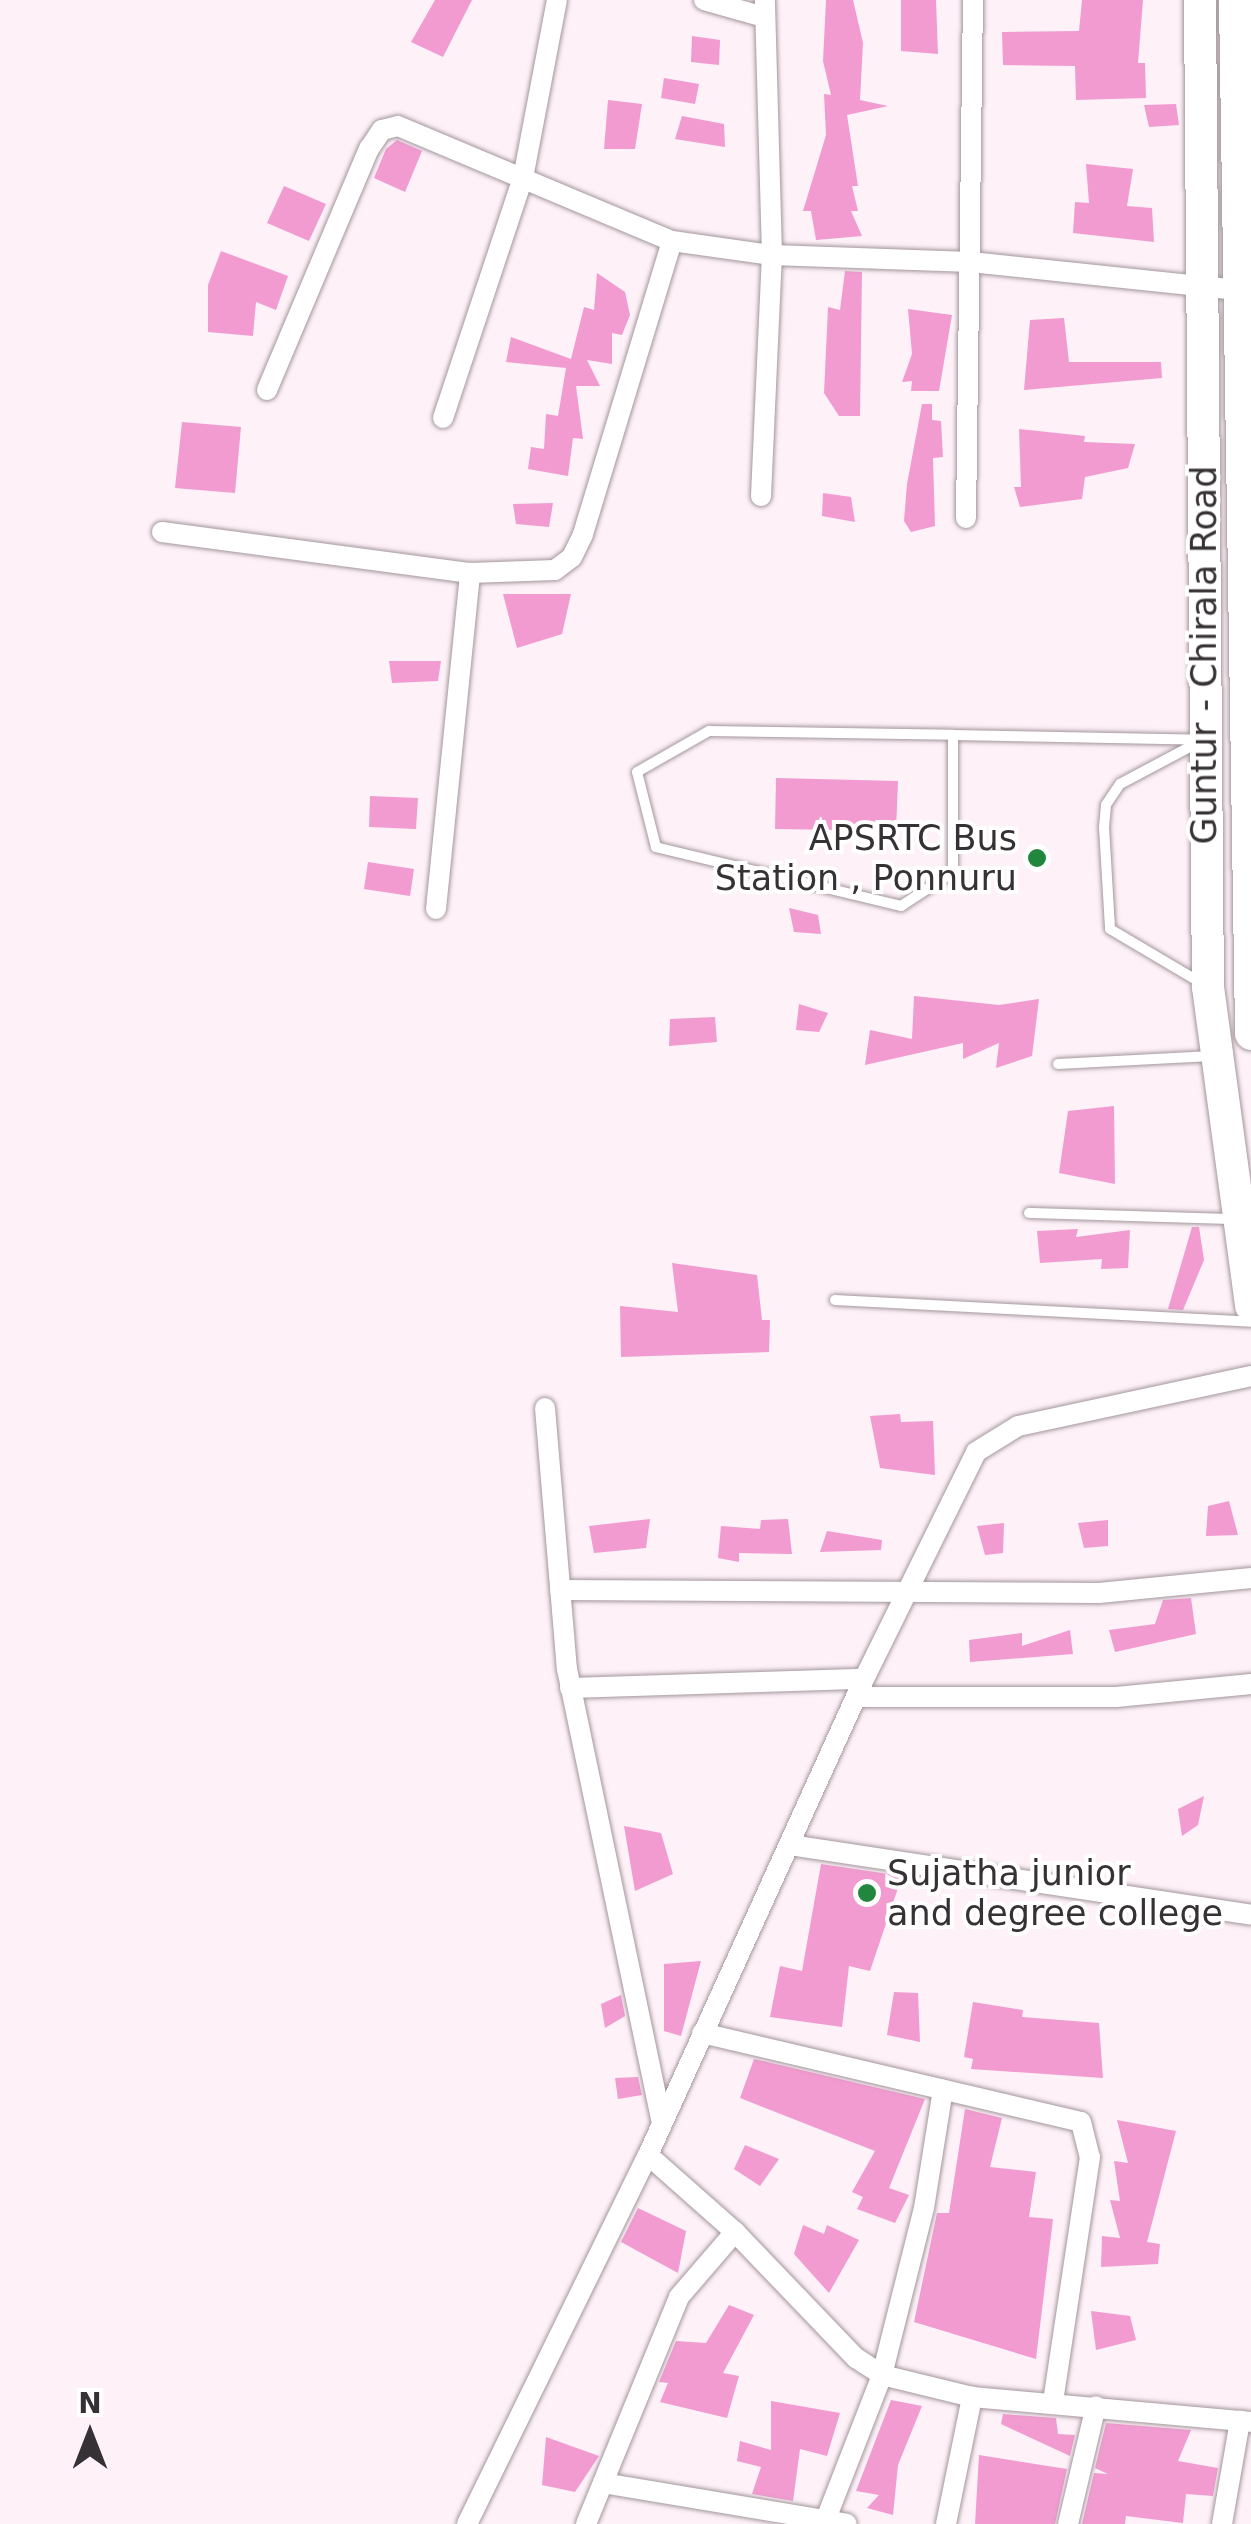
<!DOCTYPE html>
<html>
<head>
<meta charset="utf-8">
<style>
  body { margin:0 }
  #map { position:relative; width:1251px; height:2524px; overflow:hidden; background:#fef1f8; font-family:"DejaVu Sans",sans-serif }
  div>[style] { position:absolute }
  .building>* { inset:0; background:#f19bd0 }
  .roads { filter:drop-shadow(0 0 2px #a2969c) drop-shadow(0 0 2px #a2969c) }
  .service>* { height:10px; margin:-5px; padding:0 5px; transform-origin:5px; border-radius:5px; background:#fff }
  .minor>* { height:20px; margin:-10px; padding:0 10px; transform-origin:10px; border-radius:10px; background:#fff }
  .primary>* { height:32px; margin:-16px; padding:0 16px; transform-origin:16px; border-radius:16px; background:#fff }
  .dots>* { width:28px; height:28px; translate:-50% -50%; box-sizing:border-box; border:5px solid #fff; border-radius:50% }
  span { translate:-50% -50%; white-space:nowrap; text-align:center; line-height:1.15; -webkit-text-stroke:8px #fff; paint-order:stroke }
  .street-label { font-size:35px; color:#363134 }
  .poi-label { font-size:35px; color:#363134 }
  .right { translate:-100% -50%; text-align:right }
  .left { translate:0 -50%; text-align:left }
  .north { position:absolute; left:40px; top:2384px; width:100px; height:100px; -webkit-text-stroke:8px #fff; paint-order:stroke; rotate:0deg; font-size:28px; font-weight:700; line-height:40px; text-align:center; color:#363134 }
  .north::after { content:''; display:block; margin:auto; width:35px; height:45px; background:#363134; clip-path:polygon(50% 0,100% 100%,50% 72%,0 100%) }
</style>
</head>
<body>
<div id="map">
  <div class="building">
    <i style="clip-path:polygon(435px 0,472px 0,443px 57px,411px 42px)"></i>
    <i style="clip-path:polygon(826px 0,853px 0,863px 43px,860px 100px,888px 106px,847px 115px,858px 186px,852px 186px,858px 211px,851px 211px,862px 236px,816px 240px,811px 211px,803px 211px,826px 135px,824px 94px,831px 95px,823px 61px)"></i>
    <i style="clip-path:polygon(901px 0,936px 0,938px 54px,901px 51px)"></i>
    <i style="clip-path:polygon(1082px 0,1143px 0,1138px 63px,1145px 63px,1146px 98px,1076px 100px,1075px 66px,1003px 65px,1002px 32px,1079px 31px)"></i>
    <i style="clip-path:polygon(692px 36px,720px 40px,719px 65px,691px 62px)"></i>
    <i style="clip-path:polygon(664px 78px,699px 84px,695px 104px,661px 98px)"></i>
    <i style="clip-path:polygon(608px 100px,642px 104px,635px 149px,604px 149px)"></i>
    <i style="clip-path:polygon(1176px 104px,1179px 125px,1149px 127px,1144px 105px)"></i>
    <i style="clip-path:polygon(682px 116px,724px 124px,725px 147px,675px 139px)"></i>
    <i style="clip-path:polygon(397px 140px,422px 151px,405px 192px,374px 178px,386px 149px)"></i>
    <i style="clip-path:polygon(1086px 164px,1133px 169px,1127px 206px,1152px 208px,1154px 242px,1073px 233px,1075px 202px,1089px 203px)"></i>
    <i style="clip-path:polygon(284px 186px,326px 204px,309px 241px,267px 223px)"></i>
    <i style="clip-path:polygon(221px 251px,288px 276px,276px 310px,256px 302px,253px 336px,208px 332px,208px 285px)"></i>
    <i style="clip-path:polygon(845px 271px,862px 272px,860px 416px,839px 416px,824px 393px,828px 307px,840px 310px)"></i>
    <i style="clip-path:polygon(597px 273px,625px 292px,630px 315px,622px 335px,612px 333px,612px 364px,587px 360px,600px 386px,576px 386px,583px 439px,573px 438px,568px 476px,528px 469px,531px 447px,544px 449px,546px 414px,558px 416px,566px 368px,506px 362px,511px 337px,571px 359px,584px 307px,594px 310px)"></i>
    <i style="clip-path:polygon(908px 309px,952px 315px,939px 391px,911px 391px,912px 381px,902px 382px,912px 354px)"></i>
    <i style="clip-path:polygon(1064px 318px,1069px 362px,1161px 362px,1162px 378px,1024px 390px,1030px 320px)"></i>
    <i style="clip-path:polygon(922px 404px,932px 404px,932px 420px,941px 421px,943px 457px,933px 458px,935px 526px,911px 532px,904px 521px,907px 484px)"></i>
    <i style="clip-path:polygon(182px 422px,241px 427px,235px 493px,175px 488px)"></i>
    <i style="clip-path:polygon(1019px 429px,1085px 436px,1084px 442px,1135px 444px,1128px 468px,1085px 477px,1082px 499px,1020px 507px,1014px 487px,1021px 487px)"></i>
    <i style="clip-path:polygon(823px 493px,851px 497px,855px 522px,822px 516px)"></i>
    <i style="clip-path:polygon(553px 503px,549px 527px,516px 524px,513px 504px)"></i>
    <i style="clip-path:polygon(503px 594px,571px 594px,562px 634px,517px 648px)"></i>
    <i style="clip-path:polygon(389px 661px,441px 661px,438px 681px,392px 683px)"></i>
    <i style="clip-path:polygon(776px 778px,898px 781px,896px 831px,775px 829px)"></i>
    <i style="clip-path:polygon(370px 796px,418px 798px,416px 829px,369px 827px)"></i>
    <i style="clip-path:polygon(368px 862px,414px 869px,410px 896px,364px 889px)"></i>
    <i style="clip-path:polygon(789px 908px,818px 915px,821px 934px,794px 932px)"></i>
    <i style="clip-path:polygon(914px 996px,999px 1005px,1039px 999px,1032px 1056px,996px 1068px,999px 1043px,963px 1059px,963px 1043px,865px 1065px,870px 1030px,912px 1039px)"></i>
    <i style="clip-path:polygon(799px 1004px,828px 1013px,819px 1032px,796px 1030px)"></i>
    <i style="clip-path:polygon(715px 1017px,717px 1042px,669px 1046px,670px 1019px)"></i>
    <i style="clip-path:polygon(1114px 1106px,1115px 1184px,1059px 1173px,1068px 1111px)"></i>
    <i style="clip-path:polygon(1192px 1227px,1199px 1227px,1204px 1260px,1183px 1310px,1168px 1309px)"></i>
    <i style="clip-path:polygon(1078px 1229px,1076px 1237px,1130px 1230px,1128px 1268px,1101px 1269px,1102px 1259px,1040px 1263px,1037px 1231px)"></i>
    <i style="clip-path:polygon(672px 1263px,757px 1275px,762px 1320px,770px 1320px,769px 1352px,621px 1357px,620px 1306px,678px 1312px)"></i>
    <i style="clip-path:polygon(900px 1414px,901px 1422px,933px 1421px,935px 1475px,880px 1468px,870px 1416px)"></i>
    <i style="clip-path:polygon(1229px 1501px,1238px 1535px,1206px 1536px,1208px 1506px)"></i>
    <i style="clip-path:polygon(650px 1519px,646px 1548px,594px 1553px,589px 1526px)"></i>
    <i style="clip-path:polygon(788px 1519px,792px 1554px,739px 1553px,739px 1562px,718px 1558px,721px 1526px,760px 1529px,761px 1520px)"></i>
    <i style="clip-path:polygon(1108px 1520px,1108px 1546px,1084px 1548px,1078px 1523px)"></i>
    <i style="clip-path:polygon(1004px 1523px,1003px 1553px,985px 1555px,977px 1526px)"></i>
    <i style="clip-path:polygon(827px 1531px,882px 1540px,881px 1550px,820px 1552px)"></i>
    <i style="clip-path:polygon(1191px 1598px,1196px 1634px,1115px 1652px,1109px 1630px,1155px 1624px,1163px 1600px)"></i>
    <i style="clip-path:polygon(1070px 1630px,1073px 1654px,970px 1662px,969px 1640px,1022px 1633px,1022px 1646px)"></i>
    <i style="clip-path:polygon(1204px 1796px,1198px 1825px,1182px 1836px,1178px 1809px)"></i>
    <i style="clip-path:polygon(624px 1826px,661px 1833px,673px 1874px,635px 1891px)"></i>
    <i style="clip-path:polygon(821px 1864px,902px 1876px,870px 1971px,849px 1966px,842px 2027px,770px 2017px,780px 1966px,802px 1971px)"></i>
    <i style="clip-path:polygon(701px 1961px,681px 2036px,664px 2031px,664px 1964px)"></i>
    <i style="clip-path:polygon(894px 1992px,918px 1993px,920px 2042px,887px 2035px)"></i>
    <i style="clip-path:polygon(621px 1995px,625px 2016px,605px 2028px,601px 2004px)"></i>
    <i style="clip-path:polygon(973px 2002px,1023px 2010px,1022px 2017px,1099px 2023px,1103px 2078px,971px 2069px,973px 2059px,964px 2057px)"></i>
    <i style="clip-path:polygon(754px 2059px,925px 2099px,889px 2188px,909px 2195px,895px 2223px,857px 2209px,863px 2197px,852px 2192px,875px 2151px,740px 2098px)"></i>
    <i style="clip-path:polygon(638px 2077px,642px 2095px,618px 2099px,615px 2078px)"></i>
    <i style="clip-path:polygon(965px 2109px,1002px 2118px,990px 2167px,1036px 2172px,1029px 2217px,1053px 2219px,1036px 2359px,914px 2322px,937px 2213px,949px 2213px)"></i>
    <i style="clip-path:polygon(1117px 2120px,1176px 2131px,1147px 2242px,1160px 2244px,1158px 2264px,1101px 2267px,1102px 2236px,1120px 2238px,1110px 2200px,1120px 2201px,1114px 2161px,1128px 2163px)"></i>
    <i style="clip-path:polygon(745px 2145px,779px 2159px,760px 2186px,734px 2169px)"></i>
    <i style="clip-path:polygon(638px 2208px,686px 2231px,678px 2273px,621px 2242px)"></i>
    <i style="clip-path:polygon(803px 2225px,824px 2234px,827px 2225px,859px 2240px,829px 2293px,794px 2254px)"></i>
    <i style="clip-path:polygon(729px 2305px,754px 2315px,723px 2373px,739px 2376px,727px 2418px,660px 2402px,668px 2383px,659px 2382px,676px 2341px,706px 2343px)"></i>
    <i style="clip-path:polygon(1091px 2311px,1130px 2316px,1136px 2340px,1096px 2350px)"></i>
    <i style="clip-path:polygon(891px 2400px,922px 2406px,898px 2465px,893px 2515px,867px 2508px,879px 2495px,856px 2491px)"></i>
    <i style="clip-path:polygon(771px 2401px,840px 2413px,827px 2456px,800px 2449px,793px 2501px,752px 2494px,761px 2467px,737px 2461px,740px 2441px,771px 2450px)"></i>
    <i style="clip-path:polygon(1003px 2414px,1056px 2418px,1058px 2434px,1075px 2435px,1070px 2456px,1001px 2424px)"></i>
    <i style="clip-path:polygon(1106px 2423px,1191px 2430px,1178px 2461px,1218px 2468px,1213px 2496px,1186px 2494px,1183px 2523px,1126px 2516px,1125px 2524px,1082px 2524px,1094px 2473px,1108px 2474px,1095px 2468px)"></i>
    <i style="clip-path:polygon(546px 2437px,599px 2456px,575px 2492px,542px 2485px)"></i>
    <i style="clip-path:polygon(979px 2455px,1067px 2469px,1055px 2524px,975px 2524px)"></i>
  </div>
  <div class="roads">
    <div class="service">
      <i style="left:953px;top:735px;width:137px;rotate:90deg"></i>
      <i style="left:953px;top:872px;width:62px;rotate:146.8deg"></i>
      <i style="left:901px;top:906px;width:252px;rotate:-166.5deg"></i>
      <i style="left:656px;top:847px;width:77px;rotate:-104.2deg"></i>
      <i style="left:637px;top:772px;width:83px;rotate:-29.7deg"></i>
      <i style="left:709px;top:731px;width:244px;rotate:0.9deg"></i>
      <i style="left:953px;top:735px;width:250px;rotate:1.1deg"></i>
      <i style="left:1199px;top:742px;width:89px;rotate:152deg"></i>
      <i style="left:1120px;top:784px;width:25px;rotate:124deg"></i>
      <i style="left:1106px;top:805px;width:22px;rotate:95deg"></i>
      <i style="left:1104px;top:827px;width:102px;rotate:86.6deg"></i>
      <i style="left:1110px;top:929px;width:108px;rotate:30.6deg"></i>
      <i style="left:1058px;top:1064px;width:154px;rotate:-3deg"></i>
      <i style="left:1029px;top:1213px;width:204px;rotate:1.7deg"></i>
      <i style="left:835px;top:1300px;width:417px;rotate:3deg"></i>
    </div>
    <div class="minor">
      <i style="left:704px;top:0;width:62px;rotate:15.8deg"></i>
      <i style="left:267px;top:390px;width:262px;rotate:-67.1deg"></i>
      <i style="left:369px;top:149px;width:23px;rotate:-56deg"></i>
      <i style="left:382px;top:130px;width:16px;rotate:-14deg"></i>
      <i style="left:398px;top:126px;width:297px;rotate:22.8deg"></i>
      <i style="left:672px;top:241px;width:101px;rotate:8deg"></i>
      <i style="left:772px;top:255px;width:199px;rotate:2deg"></i>
      <i style="left:971px;top:262px;width:280px;rotate:6deg"></i>
      <i style="left:443px;top:418px;width:253px;rotate:-71.6deg"></i>
      <i style="left:523px;top:178px;width:181px;rotate:-79.2deg"></i>
      <i style="left:761px;top:496px;width:241px;rotate:-87.4deg"></i>
      <i style="left:772px;top:255px;width:255px;rotate:-91.6deg"></i>
      <i style="left:966px;top:518px;width:518px;rotate:-89.23deg"></i>
      <i style="left:162px;top:532px;width:311px;rotate:7.6deg"></i>
      <i style="left:470px;top:573px;width:85px;rotate:-2deg"></i>
      <i style="left:555px;top:570px;width:21px;rotate:-37deg"></i>
      <i style="left:572px;top:557px;width:25px;rotate:-64deg"></i>
      <i style="left:583px;top:534px;width:306px;rotate:-73.1deg"></i>
      <i style="left:436px;top:909px;width:338px;rotate:-84.2deg"></i>
      <i style="left:545px;top:1408px;width:262px;rotate:85.2deg"></i>
      <i style="left:567px;top:1669px;width:460px;rotate:78.2deg"></i>
      <i style="left:560px;top:1590px;width:539px;rotate:0.32deg"></i>
      <i style="left:1099px;top:1593px;width:153px;rotate:-5.6deg"></i>
      <i style="left:570px;top:1688px;width:294px;rotate:-1.8deg"></i>
      <i style="left:856px;top:1697px;width:260px"></i>
      <i style="left:1116px;top:1697px;width:136px;rotate:-5.5deg"></i>
      <i style="left:790px;top:1845px;width:466px;rotate:8.6deg"></i>
      <i style="left:702px;top:2033px;width:389px;rotate:13.2deg"></i>
      <i style="left:1081px;top:2122px;width:36px;rotate:76deg"></i>
      <i style="left:1090px;top:2157px;width:249px;rotate:98.6deg"></i>
      <i style="left:648px;top:2155px;width:116px;rotate:41.5deg"></i>
      <i style="left:735px;top:2232px;width:175px;rotate:46.2deg"></i>
      <i style="left:856px;top:2358px;width:31px;rotate:33deg"></i>
      <i style="left:882px;top:2375px;width:93px;rotate:13.7deg"></i>
      <i style="left:972px;top:2397px;width:280px;rotate:5.1deg"></i>
      <i style="left:603px;top:2483px;width:247px;rotate:9.5deg"></i>
      <i style="left:467px;top:2524px;width:411px;rotate:-63.9deg"></i>
      <i style="left:648px;top:2155px;width:523px;rotate:-65.59deg"></i>
      <i style="left:864px;top:1679px;width:253px;rotate:-63.7deg"></i>
      <i style="left:976px;top:1452px;width:49px;rotate:-31.8deg"></i>
      <i style="left:1018px;top:1426px;width:238px;rotate:-12.1deg"></i>
      <i style="left:586px;top:2524px;width:245px;rotate:-67.7deg"></i>
      <i style="left:679px;top:2297px;width:86px;rotate:-49.3deg"></i>
      <i style="left:824px;top:2524px;width:160px;rotate:-68.7deg"></i>
      <i style="left:882px;top:2375px;width:172px;rotate:-75.9deg"></i>
      <i style="left:924px;top:2208px;width:120px;rotate:-80.9deg"></i>
      <i style="left:946px;top:2524px;width:130px;rotate:-78.4deg"></i>
      <i style="left:1068px;top:2524px;width:121px;rotate:-76.7deg"></i>
      <i style="left:1222px;top:2524px;width:105px;rotate:-80.1deg"></i>
    </div>
    <div class="primary">
      <i style="left:1200px;top:0;width:987px;rotate:89.54deg"></i>
      <i style="left:1208px;top:987px;width:322px;rotate:82.3deg"></i>
      <i style="left:1235px;top:0;width:1034px;rotate:89.11deg"></i>
    </div>
  </div>
  <div class="dots">
    <i style="left:1037px;top:858px;background:#21873d"></i>
    <i style="left:867px;top:1893px;background:#21873d"></i>
  </div>
  <div class="street-label">
    <span style="left:1204px;top:655px;rotate:-90deg">Guntur - Chirala Road</span>
  </div>
  <div class="poi-label">
    <span class="right" style="left:1017px;top:858px">APSRTC Bus<br>Station , Ponnuru</span>
    <span class="left" style="left:887px;top:1893px">Sujatha junior<br>and degree college</span>
  </div>
  <div class="north">N</div>
</div>
</body>
</html>
